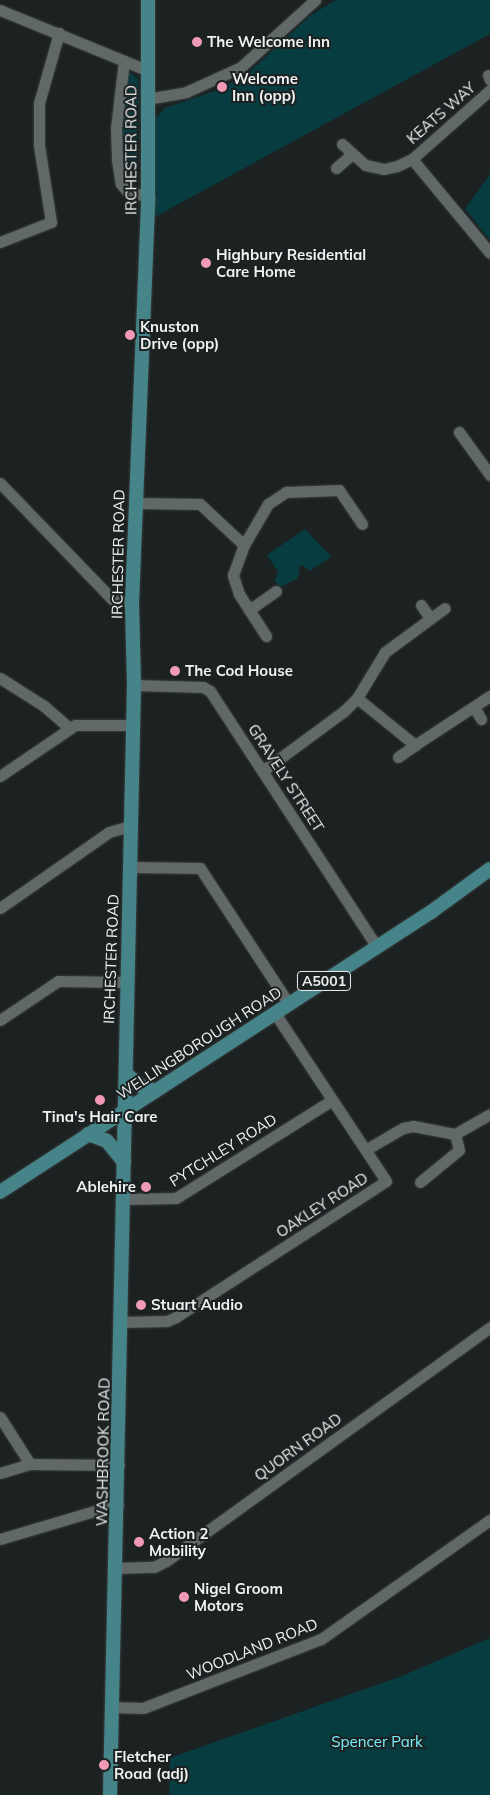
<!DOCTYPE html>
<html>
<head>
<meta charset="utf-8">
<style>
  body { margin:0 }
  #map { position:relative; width:490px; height:1795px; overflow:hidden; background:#1c2122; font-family:Mulish,sans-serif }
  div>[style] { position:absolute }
  .green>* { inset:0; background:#073c40 }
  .roads { filter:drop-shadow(0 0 1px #3a3e3e) drop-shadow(0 0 1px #3a3e3e) }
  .minor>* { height:11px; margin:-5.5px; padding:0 5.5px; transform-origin:5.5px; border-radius:5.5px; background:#616868 }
  .major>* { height:14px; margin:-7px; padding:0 7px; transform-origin:7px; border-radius:7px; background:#458489 }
  .dots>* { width:14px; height:14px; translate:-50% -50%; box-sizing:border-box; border:2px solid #1c2122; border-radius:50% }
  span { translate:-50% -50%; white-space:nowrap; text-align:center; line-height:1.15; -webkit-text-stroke:4px #1c2122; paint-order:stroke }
  .shield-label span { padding:1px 4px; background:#1c2122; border:1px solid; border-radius:4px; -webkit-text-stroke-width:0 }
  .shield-label { font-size:14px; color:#eef2f2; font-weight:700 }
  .poi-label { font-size:15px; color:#eef2f2; font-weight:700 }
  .left { translate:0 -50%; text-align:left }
  .right { translate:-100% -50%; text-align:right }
  .street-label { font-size:15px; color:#eef2f2 }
  .park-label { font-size:15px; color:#79f2fc }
</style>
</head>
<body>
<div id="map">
  <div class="green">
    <i style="clip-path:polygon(336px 0,490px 0,490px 34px,153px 218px,154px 120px,165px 108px,215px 91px,247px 74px,311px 15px)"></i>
    <i style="clip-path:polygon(131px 73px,138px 79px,139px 88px,137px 178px,133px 184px,124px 180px,120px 144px,128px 74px)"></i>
    <i style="clip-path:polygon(490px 174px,490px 240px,465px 209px)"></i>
    <i style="clip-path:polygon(305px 529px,331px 557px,310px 571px,302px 565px,298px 568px,300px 572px,297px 579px,280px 587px,275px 581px,278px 572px,267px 555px)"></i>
    <i style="clip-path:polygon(490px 1638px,490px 1795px,169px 1795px,170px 1758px,402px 1676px)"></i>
  </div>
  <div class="roads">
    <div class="minor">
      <i style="left:0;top:10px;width:158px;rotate:22.3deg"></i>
      <i style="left:124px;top:61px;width:67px;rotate:96.8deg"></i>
      <i style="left:116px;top:128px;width:32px;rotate:88deg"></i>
      <i style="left:117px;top:160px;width:24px;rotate:81deg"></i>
      <i style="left:121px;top:184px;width:9px;rotate:49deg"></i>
      <i style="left:127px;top:191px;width:22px;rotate:16deg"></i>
      <i style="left:488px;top:75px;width:5px;rotate:68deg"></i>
      <i style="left:147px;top:99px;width:40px;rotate:-10deg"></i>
      <i style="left:186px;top:92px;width:60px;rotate:-24.4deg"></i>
      <i style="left:241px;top:67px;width:100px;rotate:-42.2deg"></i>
      <i style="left:342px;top:144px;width:31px;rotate:42deg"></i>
      <i style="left:365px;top:165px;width:19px;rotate:12deg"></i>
      <i style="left:384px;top:169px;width:13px;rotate:-13deg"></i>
      <i style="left:397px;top:166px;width:17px;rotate:-25deg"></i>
      <i style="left:412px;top:159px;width:104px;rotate:-41.5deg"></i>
      <i style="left:412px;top:159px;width:122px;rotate:50.3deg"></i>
      <i style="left:336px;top:168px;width:20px;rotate:-41deg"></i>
      <i style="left:0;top:242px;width:55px;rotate:-21.4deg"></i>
      <i style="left:51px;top:222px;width:78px;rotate:-98.9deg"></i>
      <i style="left:39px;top:145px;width:42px;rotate:-90deg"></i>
      <i style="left:39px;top:103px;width:73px;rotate:-74.1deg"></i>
      <i style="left:459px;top:432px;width:53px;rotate:54.2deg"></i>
      <i style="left:0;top:483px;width:161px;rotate:46deg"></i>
      <i style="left:112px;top:599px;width:20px;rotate:11deg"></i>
      <i style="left:135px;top:503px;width:65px;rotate:0.9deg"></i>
      <i style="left:200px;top:504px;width:60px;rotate:43deg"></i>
      <i style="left:421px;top:605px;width:16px;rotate:55deg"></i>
      <i style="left:249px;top:610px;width:33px;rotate:-35deg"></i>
      <i style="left:266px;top:636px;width:50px;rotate:-122.7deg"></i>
      <i style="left:239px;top:594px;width:20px;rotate:-108deg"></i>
      <i style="left:233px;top:575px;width:32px;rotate:-70deg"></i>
      <i style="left:244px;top:545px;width:48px;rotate:-59.7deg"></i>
      <i style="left:268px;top:504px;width:22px;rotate:-34deg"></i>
      <i style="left:286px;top:492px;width:53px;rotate:-2.2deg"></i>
      <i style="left:339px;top:490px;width:41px;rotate:55.9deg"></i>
      <i style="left:0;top:678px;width:52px;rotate:32.5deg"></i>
      <i style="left:44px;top:706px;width:33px;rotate:41deg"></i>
      <i style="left:134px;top:685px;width:69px;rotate:1.7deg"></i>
      <i style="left:203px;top:687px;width:8px;rotate:30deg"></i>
      <i style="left:210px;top:691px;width:306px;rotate:56.9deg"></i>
      <i style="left:357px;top:698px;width:75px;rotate:39deg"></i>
      <i style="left:415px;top:745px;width:90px;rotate:-33.2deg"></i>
      <i style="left:474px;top:707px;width:14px;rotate:60deg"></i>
      <i style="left:398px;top:757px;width:21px;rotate:-35deg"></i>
      <i style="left:264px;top:770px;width:99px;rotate:-36.4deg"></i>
      <i style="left:344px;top:711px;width:18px;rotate:-45deg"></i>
      <i style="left:357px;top:698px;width:54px;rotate:-58.7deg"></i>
      <i style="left:385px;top:652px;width:74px;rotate:-36.3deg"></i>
      <i style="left:0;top:776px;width:91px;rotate:-34.2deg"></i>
      <i style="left:75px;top:725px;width:58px"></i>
      <i style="left:130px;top:867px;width:70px;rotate:0.8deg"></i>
      <i style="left:200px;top:868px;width:163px;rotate:56.8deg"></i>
      <i style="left:0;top:908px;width:133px;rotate:-34.9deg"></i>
      <i style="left:109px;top:832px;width:22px;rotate:-16deg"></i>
      <i style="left:0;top:1020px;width:70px;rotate:-33.9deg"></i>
      <i style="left:58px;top:981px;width:69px;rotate:0.8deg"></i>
      <i style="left:367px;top:1149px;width:42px;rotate:-30.3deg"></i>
      <i style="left:403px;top:1128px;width:10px;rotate:-11deg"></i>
      <i style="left:413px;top:1126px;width:43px;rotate:10.8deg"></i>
      <i style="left:455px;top:1134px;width:40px;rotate:-29.7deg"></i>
      <i style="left:420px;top:1182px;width:50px;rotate:-39.4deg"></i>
      <i style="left:459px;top:1150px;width:16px;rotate:-104deg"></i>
      <i style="left:124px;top:1199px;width:52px;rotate:-1.1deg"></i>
      <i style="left:176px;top:1198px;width:184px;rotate:-32.1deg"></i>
      <i style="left:121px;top:1322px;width:46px;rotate:-1.2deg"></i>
      <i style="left:167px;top:1321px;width:10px;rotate:-24deg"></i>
      <i style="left:176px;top:1317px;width:250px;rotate:-32.9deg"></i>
      <i style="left:386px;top:1181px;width:201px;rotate:-123.5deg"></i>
      <i style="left:0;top:1417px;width:56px;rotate:57.4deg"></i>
      <i style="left:0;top:1473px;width:31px;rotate:-17deg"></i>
      <i style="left:30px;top:1464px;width:89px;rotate:0.6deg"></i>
      <i style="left:0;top:1539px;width:123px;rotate:-16.5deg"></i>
      <i style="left:116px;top:1568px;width:38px;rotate:-2deg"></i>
      <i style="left:154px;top:1567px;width:13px;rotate:-27deg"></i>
      <i style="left:166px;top:1561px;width:400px;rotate:-35.8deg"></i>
      <i style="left:112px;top:1707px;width:31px;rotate:2deg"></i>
      <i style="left:143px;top:1708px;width:191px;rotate:-21.2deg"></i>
      <i style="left:321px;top:1639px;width:207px;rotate:-35.2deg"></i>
    </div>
    <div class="major">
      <i style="left:126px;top:1074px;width:19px;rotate:39deg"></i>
      <i style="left:141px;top:1086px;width:15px;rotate:20deg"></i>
      <i style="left:88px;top:1134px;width:20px;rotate:20deg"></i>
      <i style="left:107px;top:1141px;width:27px;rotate:51deg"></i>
      <i style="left:0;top:1192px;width:514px;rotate:-33.01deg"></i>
      <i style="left:431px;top:912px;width:73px;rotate:-36.1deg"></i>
      <i style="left:110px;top:1795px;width:1110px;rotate:-88.76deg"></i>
      <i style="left:134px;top:685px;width:82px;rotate:-91.4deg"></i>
      <i style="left:132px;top:603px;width:406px;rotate:-87.7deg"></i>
      <i style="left:148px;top:197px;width:197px;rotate:-90deg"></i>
    </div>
  </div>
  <div class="dots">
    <i style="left:197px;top:42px;background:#f09ab5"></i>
    <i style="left:222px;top:87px;background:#f09ab5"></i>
    <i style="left:206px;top:263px;background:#f09ab5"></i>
    <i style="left:130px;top:335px;background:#f09ab5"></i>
    <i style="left:175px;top:671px;background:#f09ab5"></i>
    <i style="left:100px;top:1100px;background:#f09ab5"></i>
    <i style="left:146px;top:1187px;background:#f09ab5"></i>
    <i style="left:141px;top:1305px;background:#f09ab5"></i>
    <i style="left:139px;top:1542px;background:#f09ab5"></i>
    <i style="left:184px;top:1597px;background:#f09ab5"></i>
    <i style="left:104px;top:1765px;background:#f09ab5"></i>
  </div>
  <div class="shield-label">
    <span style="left:324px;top:981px">A5001</span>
  </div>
  <div class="poi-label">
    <span class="left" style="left:207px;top:42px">The Welcome Inn</span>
    <span class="left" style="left:232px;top:87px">Welcome<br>Inn (opp)</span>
    <span class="left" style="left:216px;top:263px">Highbury Residential<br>Care Home</span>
    <span class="left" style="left:140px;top:335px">Knuston<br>Drive (opp)</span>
    <span class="left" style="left:185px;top:671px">The Cod House</span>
    <span style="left:100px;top:1117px">Tina's Hair Care</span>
    <span class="right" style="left:136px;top:1187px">Ablehire</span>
    <span class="left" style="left:151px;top:1305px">Stuart Audio</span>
    <span class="left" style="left:149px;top:1542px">Action 2<br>Mobility</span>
    <span class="left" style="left:194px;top:1597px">Nigel Groom<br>Motors</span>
    <span class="left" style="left:114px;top:1765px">Fletcher<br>Road (adj)</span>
  </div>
  <div class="street-label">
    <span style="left:441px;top:113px;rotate:-41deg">KEATS WAY</span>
    <span style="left:131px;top:150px;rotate:-90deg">IRCHESTER ROAD</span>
    <span style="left:118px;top:554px;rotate:-89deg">IRCHESTER ROAD</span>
    <span style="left:286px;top:778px;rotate:57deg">GRAVELY STREET</span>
    <span style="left:111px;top:959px;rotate:-88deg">IRCHESTER ROAD</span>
    <span style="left:199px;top:1043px;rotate:-33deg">WELLINGBOROUGH ROAD</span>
    <span style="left:223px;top:1150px;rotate:-32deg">PYTCHLEY ROAD</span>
    <span style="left:322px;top:1205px;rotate:-33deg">OAKLEY ROAD</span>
    <span style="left:298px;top:1447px;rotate:-36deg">QUORN ROAD</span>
    <span style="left:103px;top:1452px;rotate:-89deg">WASHBROOK ROAD</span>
    <span style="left:252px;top:1649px;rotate:-22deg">WOODLAND ROAD</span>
  </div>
  <div class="park-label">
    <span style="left:377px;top:1742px">Spencer Park</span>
  </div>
</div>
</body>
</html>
